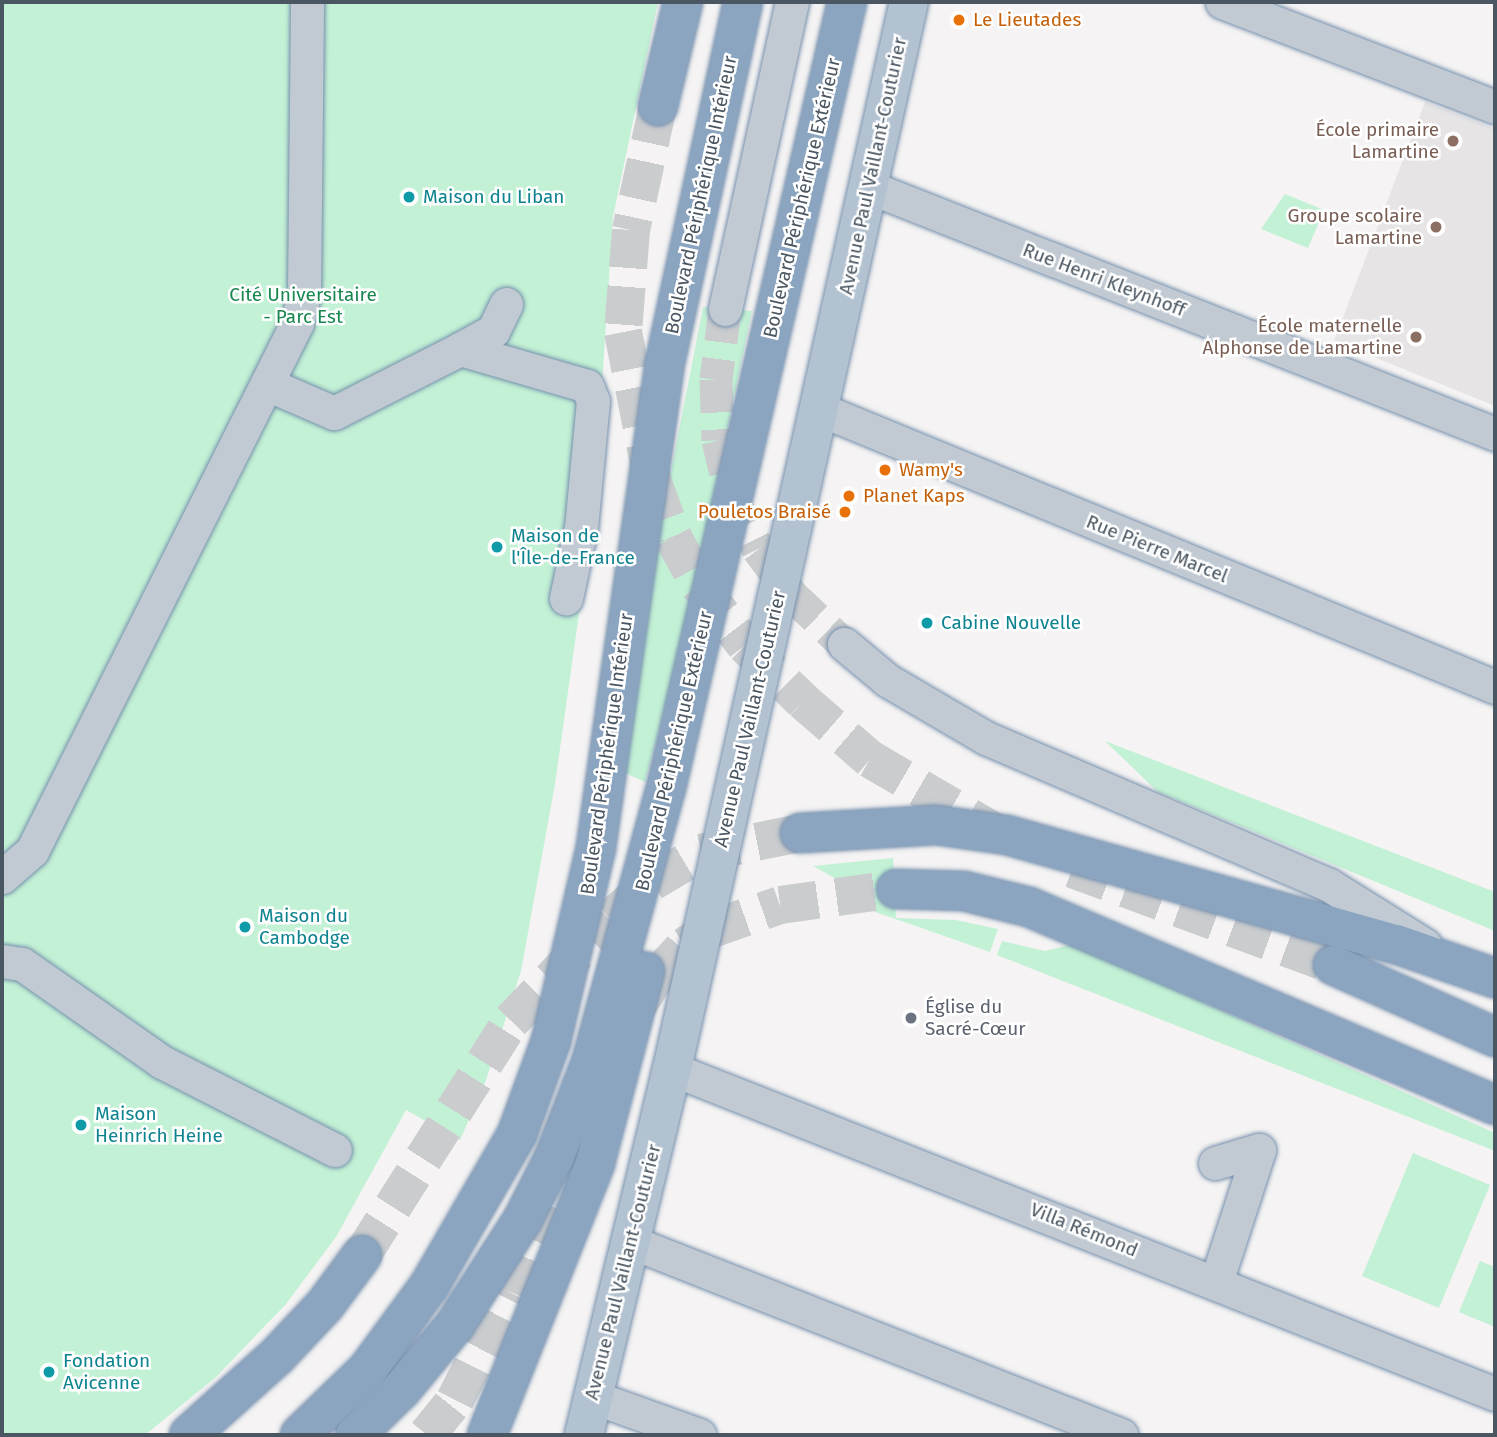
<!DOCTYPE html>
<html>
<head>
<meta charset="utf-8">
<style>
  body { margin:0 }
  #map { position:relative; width:1497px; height:1437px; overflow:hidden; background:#f5f3f3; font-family:"Fira Sans",sans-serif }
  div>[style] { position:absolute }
  .education>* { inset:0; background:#e6e4e5 }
  .green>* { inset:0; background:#c3f1d5 }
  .minor-tunnel>* { height:33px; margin-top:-16.5px; transform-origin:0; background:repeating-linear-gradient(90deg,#caccce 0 33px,transparent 0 50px) }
  .highway-tunnel>* { height:38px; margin-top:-19px; transform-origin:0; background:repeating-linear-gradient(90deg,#caccce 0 38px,transparent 0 57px) }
  .roads { filter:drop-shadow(0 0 2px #7690ad) drop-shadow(0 0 2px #7690ad) }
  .minor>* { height:33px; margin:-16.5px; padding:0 16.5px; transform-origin:16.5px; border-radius:16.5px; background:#c1cad2 }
  .major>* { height:38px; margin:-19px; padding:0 19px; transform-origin:19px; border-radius:19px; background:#b3c2d1 }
  .highway>* { height:38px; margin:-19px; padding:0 19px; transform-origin:19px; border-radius:19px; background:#8ba5c1 }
  .dots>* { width:19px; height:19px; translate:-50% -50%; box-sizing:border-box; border:4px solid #fff; border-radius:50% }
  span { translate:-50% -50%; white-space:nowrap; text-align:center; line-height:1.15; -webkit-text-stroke:5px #fff; paint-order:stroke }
  .food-label { font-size:19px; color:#c56008 }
  .left { translate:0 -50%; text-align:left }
  .right { translate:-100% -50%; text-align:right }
  .education-label { font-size:19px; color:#785e54 }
  .street-label { font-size:19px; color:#4a5661 }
  .culture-label { font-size:19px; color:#0d838f }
  .park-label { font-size:19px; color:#17864f }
  .worship-label { font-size:19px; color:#5b616d }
  .frame { position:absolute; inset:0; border:4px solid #4a5661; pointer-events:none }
</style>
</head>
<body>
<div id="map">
  <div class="education">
    <i style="clip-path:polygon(1425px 102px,1495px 129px,1495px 406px,1334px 341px)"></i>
  </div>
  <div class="green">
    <i style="clip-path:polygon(2px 2px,658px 2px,613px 217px,594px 507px,555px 784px,521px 971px,486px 1080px,460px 1140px,406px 1110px,336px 1237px,286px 1304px,216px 1377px,145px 1435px,2px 1435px)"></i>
    <i style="clip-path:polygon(1285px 194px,1324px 210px,1308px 248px,1261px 229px)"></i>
    <i style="clip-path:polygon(703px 307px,752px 311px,685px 632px,645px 782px,623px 772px,657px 544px)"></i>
    <i style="clip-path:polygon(1105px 741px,1495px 892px,1495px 931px,1158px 792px)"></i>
    <i style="clip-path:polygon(893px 858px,896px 918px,956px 920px,998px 929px,990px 952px,844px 901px,849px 886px,813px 866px)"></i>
    <i style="clip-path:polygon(1002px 941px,1045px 951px,1073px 944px,1495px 1133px,1495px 1151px,997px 955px)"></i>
    <i style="clip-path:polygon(1413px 1153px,1490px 1185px,1439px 1308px,1362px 1276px)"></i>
    <i style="clip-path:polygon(1480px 1261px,1495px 1267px,1495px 1327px,1459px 1312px)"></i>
  </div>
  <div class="minor-tunnel">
    <i style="left:725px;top:309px;width:71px;rotate:97.3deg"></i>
    <i style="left:716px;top:379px;width:61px;rotate:88.1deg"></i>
    <i style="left:718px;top:440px;width:57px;rotate:76.7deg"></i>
    <i style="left:731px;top:495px;width:60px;rotate:63.4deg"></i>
    <i style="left:758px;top:549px;width:57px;rotate:53.5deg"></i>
    <i style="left:792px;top:595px;width:71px;rotate:43.3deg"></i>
  </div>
  <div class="highway-tunnel">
    <i style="left:658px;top:106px;width:127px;rotate:102.3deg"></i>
    <i style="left:631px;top:230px;width:102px;rotate:94.5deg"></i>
    <i style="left:623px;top:332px;width:154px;rotate:78.8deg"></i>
    <i style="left:653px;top:483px;width:58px;rotate:69.7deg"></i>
    <i style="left:673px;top:537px;width:55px;rotate:61.6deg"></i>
    <i style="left:699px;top:585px;width:76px;rotate:52.5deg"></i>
    <i style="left:745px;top:645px;width:81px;rotate:44deg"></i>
    <i style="left:803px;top:701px;width:89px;rotate:40.9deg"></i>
    <i style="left:870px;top:759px;width:143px;rotate:30.3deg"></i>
    <i style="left:1072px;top:869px;width:278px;rotate:20.2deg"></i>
    <i style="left:635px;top:1010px;width:39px;rotate:-58deg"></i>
    <i style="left:656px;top:977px;width:42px;rotate:-46.9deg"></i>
    <i style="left:685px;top:946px;width:29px;rotate:-34deg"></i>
    <i style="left:709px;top:930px;width:75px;rotate:-19.4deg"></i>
    <i style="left:780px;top:905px;width:117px;rotate:-7.9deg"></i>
    <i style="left:362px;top:1255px;width:277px;rotate:-57.5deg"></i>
    <i style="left:511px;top:1021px;width:142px;rotate:-45.9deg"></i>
    <i style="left:610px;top:919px;width:56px;rotate:-41.4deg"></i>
    <i style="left:652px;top:882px;width:57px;rotate:-30.6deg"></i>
    <i style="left:701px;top:853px;width:101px;rotate:-11.4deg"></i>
    <i style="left:427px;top:1435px;width:45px;rotate:-51.3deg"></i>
    <i style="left:455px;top:1400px;width:121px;rotate:-63deg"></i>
    <i style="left:510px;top:1292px;width:105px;rotate:-67.6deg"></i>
  </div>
  <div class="roads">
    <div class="minor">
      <i style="left:1222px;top:2px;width:292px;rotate:21deg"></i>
      <i style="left:869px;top:187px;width:673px;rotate:21.53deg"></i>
      <i style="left:725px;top:309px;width:314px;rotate:-77.7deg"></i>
      <i style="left:460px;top:349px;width:38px;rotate:-29deg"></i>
      <i style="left:493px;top:331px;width:30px;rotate:-64deg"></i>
      <i style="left:267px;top:384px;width:73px;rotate:23.4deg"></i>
      <i style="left:334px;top:413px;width:141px;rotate:-26.9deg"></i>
      <i style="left:460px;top:349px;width:132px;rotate:16.2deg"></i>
      <i style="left:587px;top:386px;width:16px;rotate:68deg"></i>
      <i style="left:593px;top:401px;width:127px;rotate:95.4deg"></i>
      <i style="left:581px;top:527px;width:73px;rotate:101.9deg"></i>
      <i style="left:819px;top:409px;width:731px;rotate:22.35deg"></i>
      <i style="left:844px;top:644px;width:56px;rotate:39.9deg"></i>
      <i style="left:887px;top:680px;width:115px;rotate:30.4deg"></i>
      <i style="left:986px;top:738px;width:373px;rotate:23.2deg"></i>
      <i style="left:1329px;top:885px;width:113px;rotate:32deg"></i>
      <i style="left:2px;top:877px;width:40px;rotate:-41deg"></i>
      <i style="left:32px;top:851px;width:591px;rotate:-63.35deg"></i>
      <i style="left:297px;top:323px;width:30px;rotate:-76deg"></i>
      <i style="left:304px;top:294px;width:292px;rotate:-89.4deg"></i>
      <i style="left:2px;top:961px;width:20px;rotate:9deg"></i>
      <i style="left:22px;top:964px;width:171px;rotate:35deg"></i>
      <i style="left:162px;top:1062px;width:194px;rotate:27deg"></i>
      <i style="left:672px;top:1069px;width:885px;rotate:21.55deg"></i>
      <i style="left:1215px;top:1163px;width:46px;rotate:-16.5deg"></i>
      <i style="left:1259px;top:1150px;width:139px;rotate:108deg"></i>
      <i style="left:631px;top:1242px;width:527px;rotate:21.5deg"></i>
      <i style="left:593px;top:1397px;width:113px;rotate:19.7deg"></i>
    </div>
    <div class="major">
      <i style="left:584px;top:1435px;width:376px;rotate:-76.5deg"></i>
      <i style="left:672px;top:1069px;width:1093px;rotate:-77.48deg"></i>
    </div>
    <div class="highway">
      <i style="left:658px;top:106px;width:107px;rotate:-76.5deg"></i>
      <i style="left:800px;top:833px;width:136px;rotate:-3.4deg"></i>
      <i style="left:936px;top:825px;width:72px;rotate:8deg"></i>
      <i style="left:1007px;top:835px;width:404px;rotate:15.7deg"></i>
      <i style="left:1396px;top:944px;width:105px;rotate:19deg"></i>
      <i style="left:896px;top:889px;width:68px;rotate:1.7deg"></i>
      <i style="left:964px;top:891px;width:67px;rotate:13.8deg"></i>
      <i style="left:1029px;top:907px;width:506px;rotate:23.02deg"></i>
      <i style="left:1333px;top:965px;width:177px;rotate:24deg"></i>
      <i style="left:189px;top:1435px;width:118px;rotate:-41.9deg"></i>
      <i style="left:277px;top:1356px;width:70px;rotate:-46.7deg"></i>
      <i style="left:325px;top:1305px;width:62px;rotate:-53.5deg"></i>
      <i style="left:300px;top:1435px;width:95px;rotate:-44.1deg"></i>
      <i style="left:368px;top:1369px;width:103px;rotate:-53.7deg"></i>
      <i style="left:429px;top:1286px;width:176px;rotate:-59.9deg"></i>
      <i style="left:517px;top:1134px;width:99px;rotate:-69.9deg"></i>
      <i style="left:551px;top:1041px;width:199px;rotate:-76.9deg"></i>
      <i style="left:596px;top:847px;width:485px;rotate:-81.9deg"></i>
      <i style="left:664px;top:367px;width:373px;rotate:-77.8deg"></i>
      <i style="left:355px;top:1435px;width:64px;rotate:-44.4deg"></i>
      <i style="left:401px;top:1390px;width:85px;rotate:-50.3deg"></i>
      <i style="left:455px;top:1325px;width:126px;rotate:-57.3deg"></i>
      <i style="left:523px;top:1219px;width:71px;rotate:-63.1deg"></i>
      <i style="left:555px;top:1156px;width:103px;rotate:-68.9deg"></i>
      <i style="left:592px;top:1060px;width:282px;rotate:-74.8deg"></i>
      <i style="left:666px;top:788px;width:807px;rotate:-77.03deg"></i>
      <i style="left:487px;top:1435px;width:293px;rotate:-68.3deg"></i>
      <i style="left:595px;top:1163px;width:198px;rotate:-75.4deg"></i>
    </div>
  </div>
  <div class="dots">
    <i style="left:959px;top:20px;background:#e8710a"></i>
    <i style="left:1453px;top:141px;background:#8d6e63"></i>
    <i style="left:409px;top:197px;background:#0f9aa8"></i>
    <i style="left:1436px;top:227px;background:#8d6e63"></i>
    <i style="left:1416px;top:337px;background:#8d6e63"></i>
    <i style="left:885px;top:470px;background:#e8710a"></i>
    <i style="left:849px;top:496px;background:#e8710a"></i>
    <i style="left:845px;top:512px;background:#e8710a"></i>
    <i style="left:497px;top:547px;background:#0f9aa8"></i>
    <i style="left:927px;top:623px;background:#0f9aa8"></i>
    <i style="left:245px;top:927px;background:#0f9aa8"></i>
    <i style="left:911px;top:1018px;background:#6b7280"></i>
    <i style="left:81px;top:1125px;background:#0f9aa8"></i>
    <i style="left:49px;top:1372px;background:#0f9aa8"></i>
  </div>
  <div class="food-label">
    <span class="left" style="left:973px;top:20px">Le Lieutades</span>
    <span class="left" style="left:899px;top:470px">Wamy's</span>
    <span class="left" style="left:863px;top:496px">Planet Kaps</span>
    <span class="right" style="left:831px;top:512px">Pouletos Braisé</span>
  </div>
  <div class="education-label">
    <span class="right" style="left:1439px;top:141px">École primaire<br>Lamartine</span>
    <span class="right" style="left:1422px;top:227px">Groupe scolaire<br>Lamartine</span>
    <span class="right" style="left:1402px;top:337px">École maternelle<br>Alphonse de Lamartine</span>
  </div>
  <div class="street-label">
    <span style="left:873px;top:166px;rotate:-78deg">Avenue Paul Vaillant-Couturier</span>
    <span style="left:701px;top:195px;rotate:-78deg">Boulevard Périphérique Intérieur</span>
    <span style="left:802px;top:198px;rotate:-77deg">Boulevard Périphérique Extérieur</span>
    <span style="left:1104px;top:280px;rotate:21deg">Rue Henri Kleynhoff</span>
    <span style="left:1157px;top:549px;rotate:22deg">Rue Pierre Marcel</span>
    <span style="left:750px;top:719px;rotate:-77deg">Avenue Paul Vaillant-Couturier</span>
    <span style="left:674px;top:751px;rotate:-77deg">Boulevard Périphérique Extérieur</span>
    <span style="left:607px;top:754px;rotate:-82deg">Boulevard Périphérique Intérieur</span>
    <span style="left:1084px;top:1230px;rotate:22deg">Villa Rémond</span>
    <span style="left:623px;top:1272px;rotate:-76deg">Avenue Paul Vaillant-Couturier</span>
  </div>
  <div class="culture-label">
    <span class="left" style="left:423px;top:197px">Maison du Liban</span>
    <span class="left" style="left:511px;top:547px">Maison de<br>l'Île-de-France</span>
    <span class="left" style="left:941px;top:623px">Cabine Nouvelle</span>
    <span class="left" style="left:259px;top:927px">Maison du<br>Cambodge</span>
    <span class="left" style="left:95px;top:1125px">Maison<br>Heinrich Heine</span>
    <span class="left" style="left:63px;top:1372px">Fondation<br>Avicenne</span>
  </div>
  <div class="park-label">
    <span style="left:303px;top:306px">Cité Universitaire<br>- Parc Est</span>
  </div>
  <div class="worship-label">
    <span class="left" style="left:925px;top:1018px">Église du<br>Sacré-Cœur</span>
  </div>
  <div class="frame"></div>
</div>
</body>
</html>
